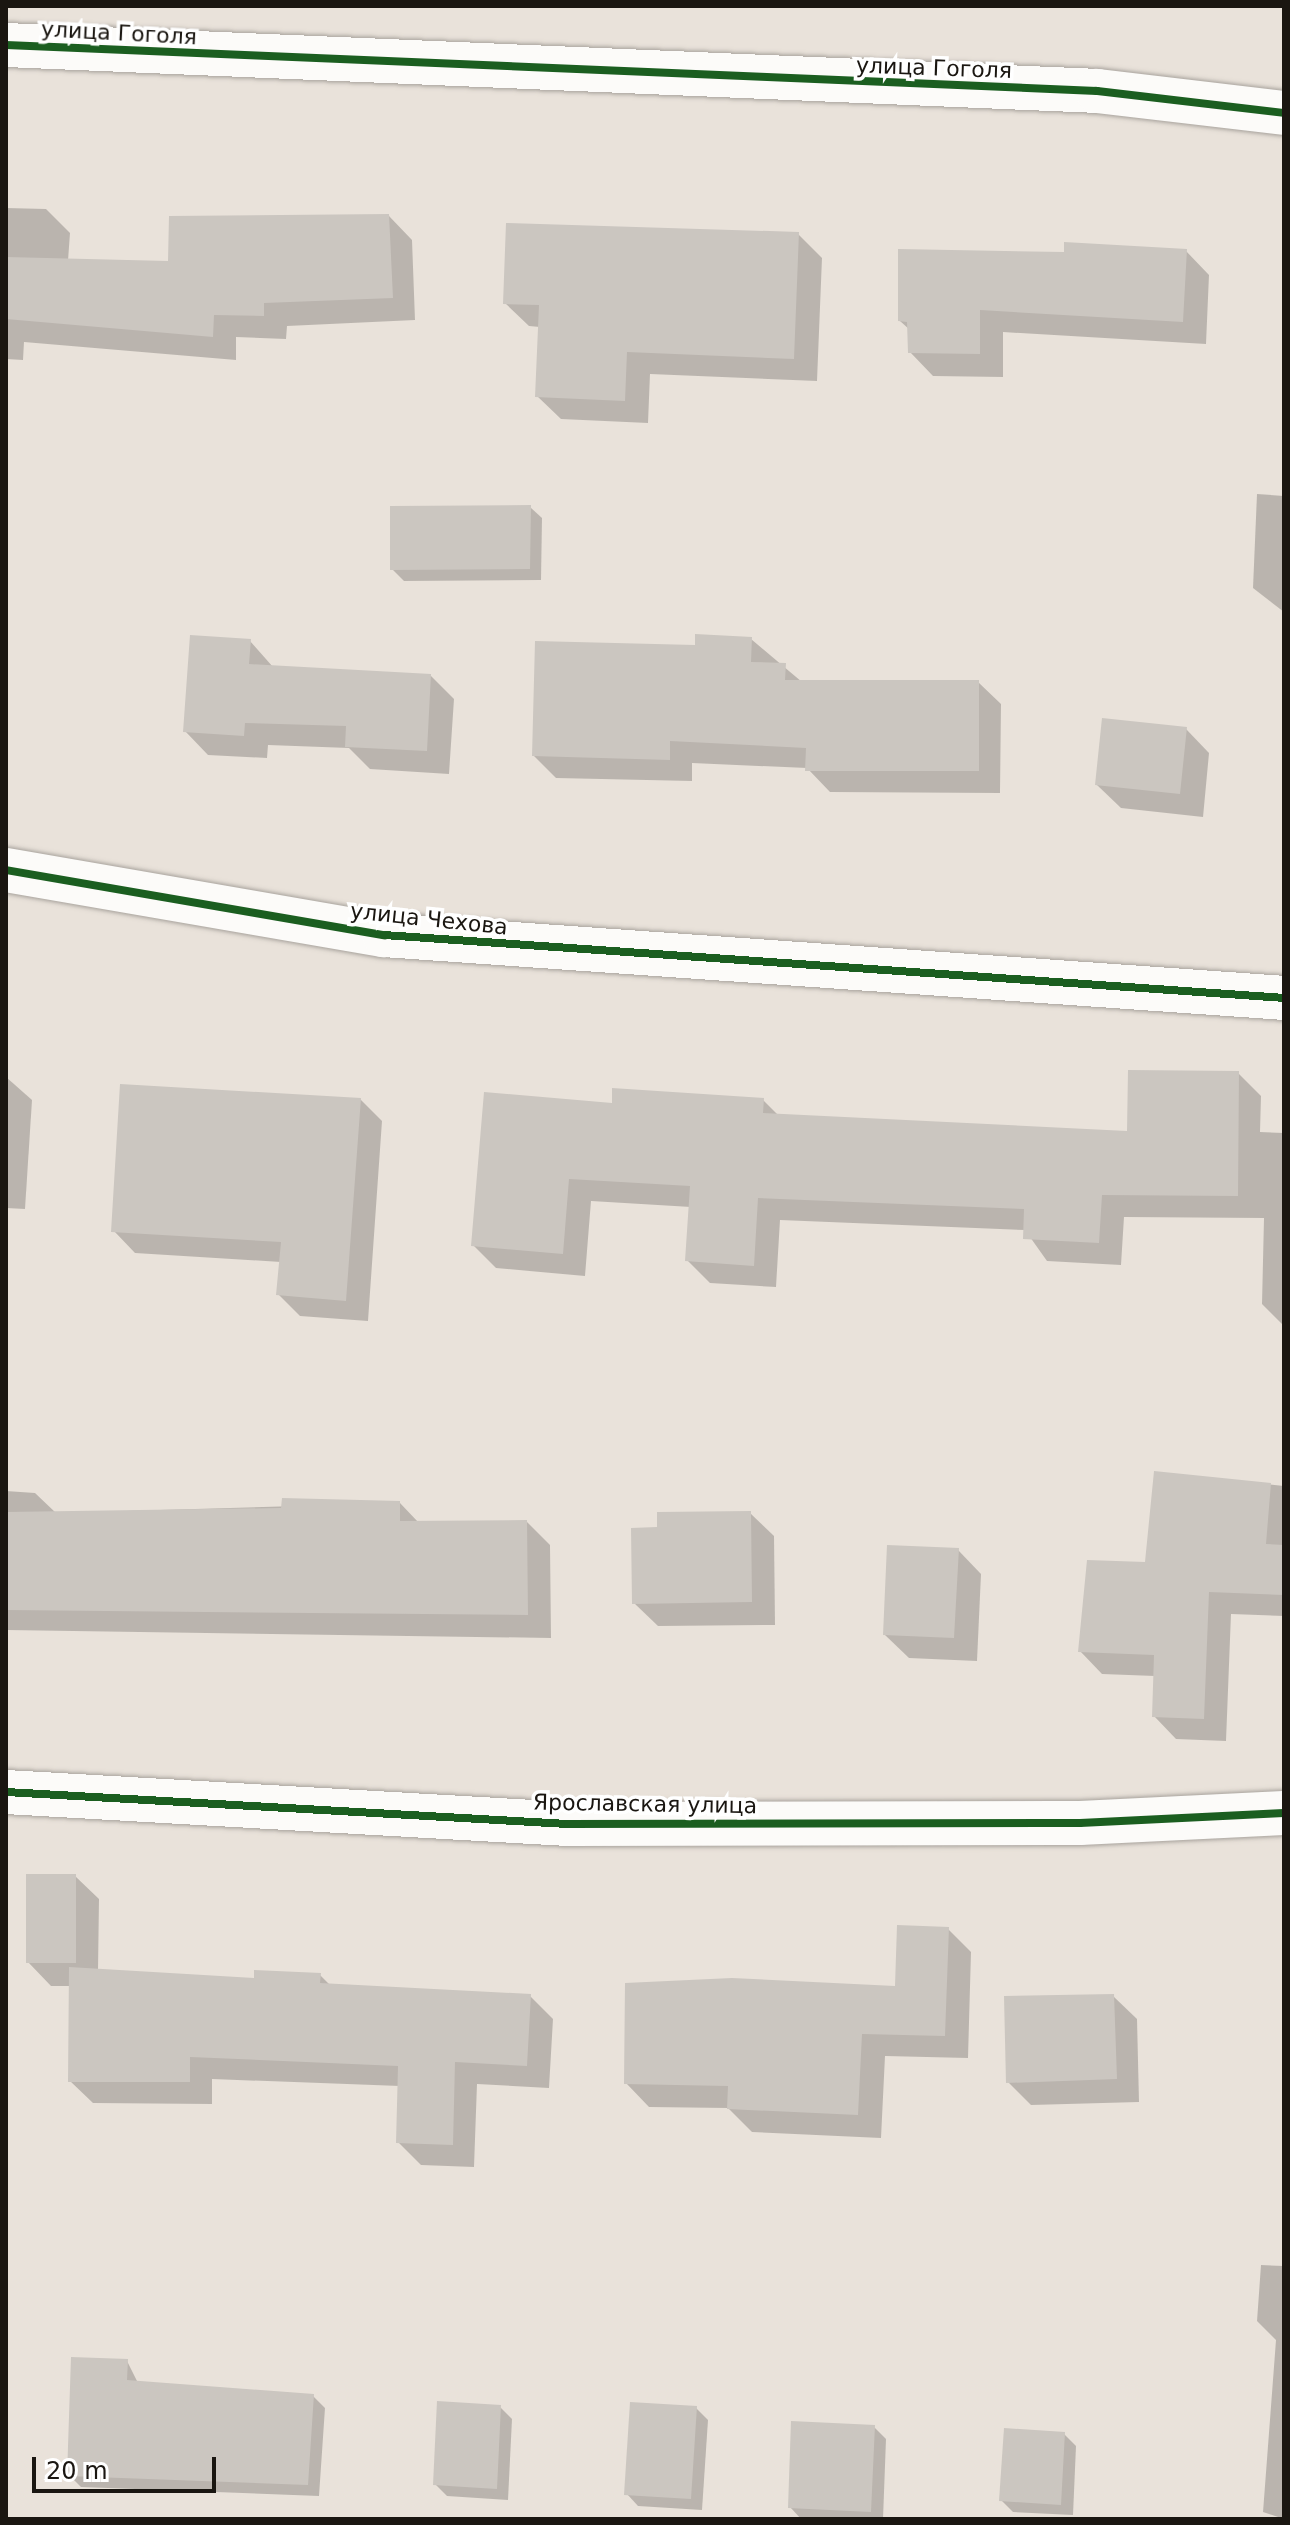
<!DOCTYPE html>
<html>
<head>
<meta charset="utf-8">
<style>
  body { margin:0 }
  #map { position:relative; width:1290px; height:2525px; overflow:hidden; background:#e9e2da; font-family:"DejaVu Sans",sans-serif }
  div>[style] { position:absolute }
  .shadow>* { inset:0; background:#0003 }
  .building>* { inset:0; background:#cbc6c0 }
  .roads { filter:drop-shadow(0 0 2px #a8a39d) drop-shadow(0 0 2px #a8a39d) }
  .minor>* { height:44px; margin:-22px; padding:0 22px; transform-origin:22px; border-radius:22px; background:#fcfbf9 }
  .cycleway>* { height:8px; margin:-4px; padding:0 4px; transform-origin:4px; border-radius:4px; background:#1b5e20 }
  span { translate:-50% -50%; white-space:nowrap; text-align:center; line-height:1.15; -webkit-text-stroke:7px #fff; paint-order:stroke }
  .street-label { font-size:22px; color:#1a1611 }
  .frame { position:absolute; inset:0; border:8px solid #1a1611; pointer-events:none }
  .scale { position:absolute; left:32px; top:2457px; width:184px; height:36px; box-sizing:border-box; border:4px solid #1a1611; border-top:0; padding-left:10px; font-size:24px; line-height:28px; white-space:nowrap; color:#1a1611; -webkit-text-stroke:6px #fff; paint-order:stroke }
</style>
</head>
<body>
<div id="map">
  <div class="shadow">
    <i style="clip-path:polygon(6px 208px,46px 209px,70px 233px,68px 261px,170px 263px,389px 216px,412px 240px,415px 320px,287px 326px,286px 339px,236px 337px,236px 360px,24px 342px,23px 360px,6px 359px)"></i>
    <i style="clip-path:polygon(798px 234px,822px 258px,817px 381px,650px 374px,648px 423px,561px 419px,537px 396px,540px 327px,529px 326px,505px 303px)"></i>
    <i style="clip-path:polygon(1186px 251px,1209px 275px,1206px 344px,1003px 332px,1003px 377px,933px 376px,910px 352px,910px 330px,900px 321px,1066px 254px)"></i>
    <i style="clip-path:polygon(1257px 494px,1284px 496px,1284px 612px,1253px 588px)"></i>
    <i style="clip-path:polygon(530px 507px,542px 518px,541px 580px,404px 581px,392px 569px)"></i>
    <i style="clip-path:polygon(751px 639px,802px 682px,978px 682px,1001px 704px,1000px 793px,830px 792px,807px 768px,692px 763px,692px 781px,556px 778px,534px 756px,697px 647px)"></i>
    <i style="clip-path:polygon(250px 641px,273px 667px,430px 675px,454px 699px,449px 774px,370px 769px,349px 748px,268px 745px,267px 758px,208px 755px,185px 731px)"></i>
    <i style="clip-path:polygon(1186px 729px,1209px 753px,1203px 817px,1121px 808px,1097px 785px)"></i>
    <i style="clip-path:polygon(1238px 1073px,1261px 1096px,1260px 1132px,1284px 1133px,1284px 1326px,1262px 1304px,1264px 1218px,1124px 1217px,1121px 1265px,1047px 1261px,1025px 1230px,780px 1220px,776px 1287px,710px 1283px,687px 1260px,691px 1207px,591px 1201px,585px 1276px,496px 1268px,473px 1245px,614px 1105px,763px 1100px,779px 1116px,1129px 1133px)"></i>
    <i style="clip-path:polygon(6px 1077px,32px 1100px,25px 1209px,6px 1208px)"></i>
    <i style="clip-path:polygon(360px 1099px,382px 1121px,368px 1321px,300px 1316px,278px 1294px,281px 1262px,135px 1253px,114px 1231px)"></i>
    <i style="clip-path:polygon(1156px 1473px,1284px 1486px,1284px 1616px,1231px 1614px,1226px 1741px,1176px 1739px,1154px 1716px,1155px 1676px,1102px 1674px,1080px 1651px,1147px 1564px)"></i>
    <i style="clip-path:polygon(6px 1491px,35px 1493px,56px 1513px,400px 1503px,419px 1523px,527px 1522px,550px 1545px,551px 1638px,6px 1630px)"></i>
    <i style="clip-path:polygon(750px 1513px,774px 1536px,775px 1625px,658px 1626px,634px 1603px,659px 1529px)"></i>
    <i style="clip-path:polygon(958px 1550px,981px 1574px,977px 1661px,909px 1658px,885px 1635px)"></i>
    <i style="clip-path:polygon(75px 1876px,99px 1899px,98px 1971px,255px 1980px,320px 1975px,330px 1985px,530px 1996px,553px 2019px,549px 2088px,477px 2084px,474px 2167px,421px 2165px,398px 2142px,400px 2086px,212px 2079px,212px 2104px,93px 2103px,70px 2081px,71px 1986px,51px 1986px,28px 1962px)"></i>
    <i style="clip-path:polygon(948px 1929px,971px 1952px,968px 2058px,885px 2056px,881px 2138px,752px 2132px,728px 2108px,649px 2107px,626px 2083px,897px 1988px)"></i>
    <i style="clip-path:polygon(1113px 1996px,1137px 2019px,1139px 2102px,1031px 2105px,1008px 2082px)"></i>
    <i style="clip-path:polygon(1261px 2265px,1284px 2266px,1284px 2519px,1263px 2512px,1276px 2340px,1257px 2321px)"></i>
    <i style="clip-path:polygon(127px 2361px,138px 2383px,313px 2396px,325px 2408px,319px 2496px,81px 2487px,69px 2475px)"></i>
    <i style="clip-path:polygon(500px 2407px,512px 2419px,508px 2500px,447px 2496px,435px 2484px)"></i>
    <i style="clip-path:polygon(696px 2408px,708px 2420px,702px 2510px,638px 2506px,627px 2494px)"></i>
    <i style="clip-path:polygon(874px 2427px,886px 2439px,883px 2519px,801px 2519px,790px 2507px)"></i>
    <i style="clip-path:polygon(1064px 2434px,1076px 2446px,1073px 2515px,1013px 2512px,1001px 2500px)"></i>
  </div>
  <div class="building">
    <i style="clip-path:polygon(389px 214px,393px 298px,264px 303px,264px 316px,214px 315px,213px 337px,6px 319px,6px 257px,168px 261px,169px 216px)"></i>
    <i style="clip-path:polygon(506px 223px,799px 232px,794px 359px,627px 352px,625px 401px,535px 397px,539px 305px,503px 304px)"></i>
    <i style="clip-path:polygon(1064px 242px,1187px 249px,1183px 322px,980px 310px,980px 354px,908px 353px,907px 322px,898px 321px,898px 249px,1064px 252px)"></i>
    <i style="clip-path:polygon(531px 505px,530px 569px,390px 570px,390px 506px)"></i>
    <i style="clip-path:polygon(695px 634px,752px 637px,751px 662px,786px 663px,785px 680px,979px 680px,979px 771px,805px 771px,806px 748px,670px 741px,670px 760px,532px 756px,535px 641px,695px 645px)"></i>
    <i style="clip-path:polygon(190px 635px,251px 639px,249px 664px,431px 674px,427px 751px,345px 747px,346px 726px,245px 723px,244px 736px,183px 732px)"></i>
    <i style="clip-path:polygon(1102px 718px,1187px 727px,1180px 794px,1095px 785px)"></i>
    <i style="clip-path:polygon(1128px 1070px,1239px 1071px,1238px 1196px,1102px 1195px,1099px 1243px,1023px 1239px,1024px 1209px,758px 1198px,754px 1266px,685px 1261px,690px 1186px,569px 1179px,563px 1254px,471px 1246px,484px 1092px,612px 1103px,612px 1088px,764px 1098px,763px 1113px,1127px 1131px)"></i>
    <i style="clip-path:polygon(120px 1084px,361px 1098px,346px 1301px,276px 1295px,281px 1242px,111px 1232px)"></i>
    <i style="clip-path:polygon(1154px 1471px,1271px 1483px,1266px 1544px,1284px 1545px,1284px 1595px,1209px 1592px,1204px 1719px,1152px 1717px,1154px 1655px,1078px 1652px,1087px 1560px,1145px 1562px)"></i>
    <i style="clip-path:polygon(282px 1498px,400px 1501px,400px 1521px,527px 1520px,528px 1615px,6px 1610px,6px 1512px,281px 1508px)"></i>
    <i style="clip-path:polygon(751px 1511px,752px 1602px,632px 1604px,631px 1528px,657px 1527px,657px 1512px)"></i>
    <i style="clip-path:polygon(887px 1545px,959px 1548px,954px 1638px,883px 1635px)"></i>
    <i style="clip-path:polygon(26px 1874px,76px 1874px,76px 1963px,26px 1963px)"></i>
    <i style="clip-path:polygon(897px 1925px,949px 1927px,945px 2036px,862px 2034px,858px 2115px,727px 2109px,728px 2086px,624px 2084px,625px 1983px,732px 1978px,895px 1986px)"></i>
    <i style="clip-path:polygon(69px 1967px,254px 1978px,254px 1970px,321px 1973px,320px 1983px,531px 1994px,527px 2066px,455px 2062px,453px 2145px,396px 2143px,398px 2066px,190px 2057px,190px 2082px,68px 2082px)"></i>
    <i style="clip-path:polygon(1114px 1994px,1117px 2079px,1006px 2083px,1004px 1996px)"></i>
    <i style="clip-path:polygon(71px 2357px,128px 2359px,127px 2380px,314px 2394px,308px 2485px,67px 2476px)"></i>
    <i style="clip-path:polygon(437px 2401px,501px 2405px,497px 2489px,433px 2485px)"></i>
    <i style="clip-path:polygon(630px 2402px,697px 2406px,691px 2499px,624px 2495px)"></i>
    <i style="clip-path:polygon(791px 2421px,875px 2425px,871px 2512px,788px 2508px)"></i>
    <i style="clip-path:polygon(1004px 2428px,1065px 2432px,1061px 2505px,999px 2501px)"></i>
  </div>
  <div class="roads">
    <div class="minor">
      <i style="left:6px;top:45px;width:1092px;rotate:2.41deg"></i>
      <i style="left:1097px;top:91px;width:188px;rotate:6.7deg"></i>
      <i style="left:6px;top:870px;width:384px;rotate:9.8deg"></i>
      <i style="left:384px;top:935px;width:902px;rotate:4deg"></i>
      <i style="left:6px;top:1792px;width:563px;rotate:3.26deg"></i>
      <i style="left:568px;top:1824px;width:512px;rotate:-0.11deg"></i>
      <i style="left:1080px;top:1823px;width:204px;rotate:-2.8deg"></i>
    </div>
  </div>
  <div class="cycleway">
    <i style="left:6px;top:45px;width:1092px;rotate:2.41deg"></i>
    <i style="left:1097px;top:91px;width:188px;rotate:6.7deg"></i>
    <i style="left:6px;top:870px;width:384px;rotate:9.8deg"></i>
    <i style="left:384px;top:935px;width:902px;rotate:4deg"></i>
    <i style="left:6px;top:1792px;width:563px;rotate:3.26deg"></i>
    <i style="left:568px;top:1824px;width:512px;rotate:-0.11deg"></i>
    <i style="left:1080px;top:1823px;width:204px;rotate:-2.8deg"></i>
  </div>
  <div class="street-label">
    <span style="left:119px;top:33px;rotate:3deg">улица Гоголя</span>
    <span style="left:934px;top:68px;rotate:2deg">улица Гоголя</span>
    <span style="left:429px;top:919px;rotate:6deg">улица Чехова</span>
    <span style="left:645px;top:1804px;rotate:1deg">Ярославская улица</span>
  </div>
  <div class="frame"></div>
  <div class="scale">20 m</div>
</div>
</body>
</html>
